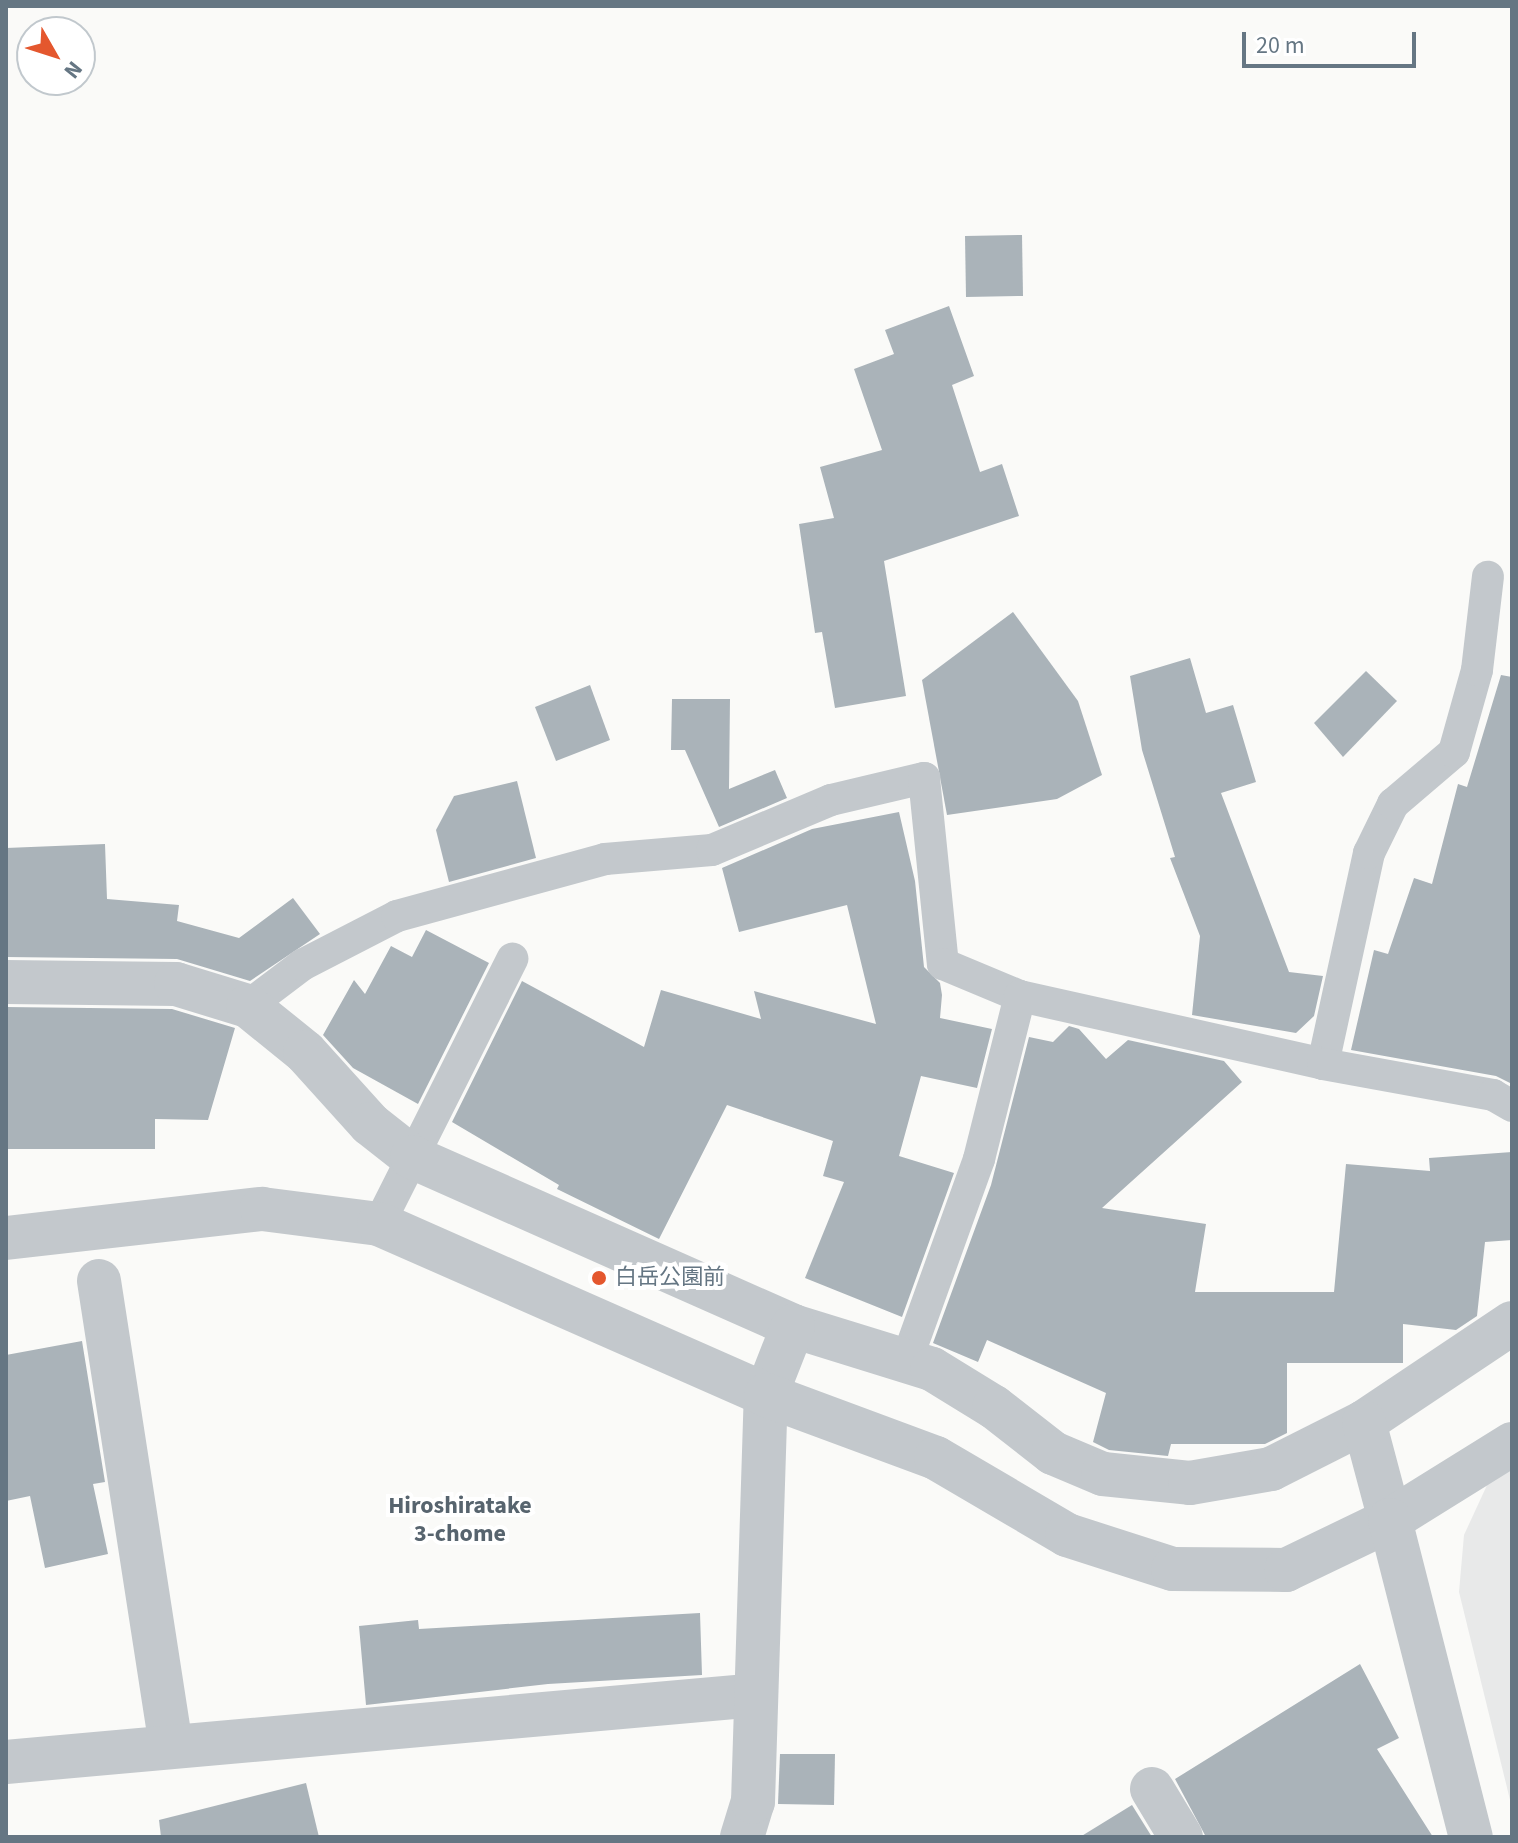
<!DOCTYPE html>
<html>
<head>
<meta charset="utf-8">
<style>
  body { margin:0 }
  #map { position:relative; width:1518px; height:1843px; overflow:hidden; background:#fafaf8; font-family:"Source Sans 3","Noto Sans JP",sans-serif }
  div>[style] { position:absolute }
  .built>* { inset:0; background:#e8e9e9 }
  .building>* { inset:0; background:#aab3b9 }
  .service>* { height:32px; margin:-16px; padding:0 16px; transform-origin:16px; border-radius:16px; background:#c3c8cc }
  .minor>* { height:44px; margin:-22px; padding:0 22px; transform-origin:22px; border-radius:22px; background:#c3c8cc }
  .tertiary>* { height:44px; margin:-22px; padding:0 22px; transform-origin:22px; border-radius:22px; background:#c3c8cc }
  .dots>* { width:22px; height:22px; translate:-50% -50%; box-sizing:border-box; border:4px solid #fff; border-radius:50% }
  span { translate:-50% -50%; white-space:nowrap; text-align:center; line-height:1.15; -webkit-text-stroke:8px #fff; paint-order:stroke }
  .poi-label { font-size:22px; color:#657683 }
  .left { translate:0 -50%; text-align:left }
  .neighbourhood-label { font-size:24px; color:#57646e; font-weight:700 }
  .frame { position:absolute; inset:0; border:8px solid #657683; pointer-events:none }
  .north { position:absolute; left:16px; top:16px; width:80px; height:80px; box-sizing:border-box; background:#fff; border:2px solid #c1c8cd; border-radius:50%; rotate:129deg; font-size:22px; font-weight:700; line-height:32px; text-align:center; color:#657683 }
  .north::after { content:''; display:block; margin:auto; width:28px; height:36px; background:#e4572e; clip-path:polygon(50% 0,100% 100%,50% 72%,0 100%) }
  .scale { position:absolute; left:1242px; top:32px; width:174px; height:36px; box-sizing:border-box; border:4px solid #657683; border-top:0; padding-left:10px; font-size:24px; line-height:28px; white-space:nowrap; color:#657683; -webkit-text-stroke:6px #fff; paint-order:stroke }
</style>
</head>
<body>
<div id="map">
  <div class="built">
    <i style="clip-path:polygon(1512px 1469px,1512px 1808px,1459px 1592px,1464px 1535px,1488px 1483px)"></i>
  </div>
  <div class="building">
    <i style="clip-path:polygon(1022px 235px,1023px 296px,966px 297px,965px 236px)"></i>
    <i style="clip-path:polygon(949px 306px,974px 376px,952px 385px,980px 472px,1002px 464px,1019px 516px,884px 561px,906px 696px,835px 708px,822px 632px,815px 633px,799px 524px,834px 518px,820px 467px,882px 450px,854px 369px,894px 354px,885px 330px)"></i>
    <i style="clip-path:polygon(1013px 612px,1078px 701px,1102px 775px,1057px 799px,947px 815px,922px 680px)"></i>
    <i style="clip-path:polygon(1190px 658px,1206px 713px,1233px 705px,1256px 782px,1221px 793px,1289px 972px,1323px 976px,1314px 1016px,1296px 1033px,1192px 1015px,1200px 936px,1170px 858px,1175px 857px,1142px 750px,1130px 676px)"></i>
    <i style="clip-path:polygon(1366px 671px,1397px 701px,1343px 757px,1314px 723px)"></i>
    <i style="clip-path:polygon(1501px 675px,1512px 677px,1512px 1084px,1496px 1076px,1351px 1050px,1374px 950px,1388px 954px,1414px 878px,1432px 884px,1458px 784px,1467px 787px)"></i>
    <i style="clip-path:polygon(590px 685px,610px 740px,556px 761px,535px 707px)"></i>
    <i style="clip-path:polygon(672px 699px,730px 699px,729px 789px,775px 770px,787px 798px,719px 827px,685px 750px,671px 750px)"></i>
    <i style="clip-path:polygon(517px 781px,536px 858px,449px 882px,436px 830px,454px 796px)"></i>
    <i style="clip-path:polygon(899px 812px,915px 881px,924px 967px,940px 983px,942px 995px,940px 1018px,992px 1029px,977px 1088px,921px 1076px,899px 1156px,954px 1173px,902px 1317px,805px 1278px,844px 1182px,823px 1176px,833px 1141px,727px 1105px,659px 1239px,557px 1189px,559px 1185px,452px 1122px,522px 981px,644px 1047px,661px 990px,761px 1019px,754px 991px,876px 1024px,847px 905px,739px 932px,722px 868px,812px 829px)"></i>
    <i style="clip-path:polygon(105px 844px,107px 899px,179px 905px,177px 921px,239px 938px,293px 898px,320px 934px,250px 981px,177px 959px,6px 957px,6px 848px)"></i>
    <i style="clip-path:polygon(426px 930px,489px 963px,418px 1104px,353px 1068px,323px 1035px,354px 980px,365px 994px,391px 946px,412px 957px)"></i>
    <i style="clip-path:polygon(6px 1007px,172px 1009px,235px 1028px,208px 1120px,155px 1119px,155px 1149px,6px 1149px)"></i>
    <i style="clip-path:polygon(1069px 1026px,1079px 1029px,1106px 1059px,1128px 1040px,1224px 1061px,1242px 1082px,1102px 1208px,1206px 1224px,1195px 1292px,1334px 1292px,1346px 1164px,1430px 1171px,1429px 1158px,1512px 1152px,1512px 1240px,1485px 1242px,1477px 1316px,1456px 1330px,1403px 1324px,1403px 1363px,1287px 1363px,1287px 1433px,1265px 1444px,1171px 1444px,1168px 1456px,1109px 1450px,1093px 1442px,1106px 1393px,987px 1340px,978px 1362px,933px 1343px,991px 1185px,1029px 1037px,1053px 1042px)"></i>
    <i style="clip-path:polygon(82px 1341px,105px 1482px,93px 1484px,108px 1554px,45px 1568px,30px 1496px,6px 1501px,6px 1355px)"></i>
    <i style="clip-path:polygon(700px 1613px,702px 1675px,548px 1684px,366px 1705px,359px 1626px,418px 1620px,419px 1629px)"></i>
    <i style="clip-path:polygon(1360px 1664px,1399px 1738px,1377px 1749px,1433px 1837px,1206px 1837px,1175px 1779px)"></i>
    <i style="clip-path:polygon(780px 1754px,835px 1754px,834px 1805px,778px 1804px)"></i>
    <i style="clip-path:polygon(306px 1783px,319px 1837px,161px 1837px,159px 1820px)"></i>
    <i style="clip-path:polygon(1132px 1805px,1152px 1837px,1080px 1837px)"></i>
  </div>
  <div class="service">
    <i style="left:248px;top:1006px;width:68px;rotate:-37.2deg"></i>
    <i style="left:302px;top:965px;width:107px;rotate:-27.3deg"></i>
    <i style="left:397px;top:916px;width:216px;rotate:-15.3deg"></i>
    <i style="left:605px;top:859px;width:107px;rotate:-4.8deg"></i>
    <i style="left:712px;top:850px;width:129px;rotate:-22.8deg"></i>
    <i style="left:831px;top:800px;width:96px;rotate:-13.3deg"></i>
    <i style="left:924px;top:778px;width:187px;rotate:84.2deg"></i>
    <i style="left:943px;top:964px;width:83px;rotate:22.6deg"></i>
    <i style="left:1323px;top:1064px;width:216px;rotate:-77.7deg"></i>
    <i style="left:1369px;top:853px;width:55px;rotate:-63.9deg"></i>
    <i style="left:1393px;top:804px;width:80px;rotate:-40.4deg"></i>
    <i style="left:1454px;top:752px;width:85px;rotate:-74.3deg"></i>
    <i style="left:1477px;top:670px;width:94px;rotate:-83.3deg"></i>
    <i style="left:379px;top:1224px;width:297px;rotate:-63.3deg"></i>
    <i style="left:906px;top:1362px;width:216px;rotate:-70.2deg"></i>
    <i style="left:979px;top:1159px;width:168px;rotate:-75.9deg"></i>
    <i style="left:1020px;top:996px;width:311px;rotate:12.6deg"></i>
    <i style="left:1323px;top:1064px;width:173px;rotate:10.3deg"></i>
    <i style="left:1493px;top:1095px;width:22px;rotate:30deg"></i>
  </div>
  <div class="minor">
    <i style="left:6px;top:982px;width:170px;rotate:0.7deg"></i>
    <i style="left:176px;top:984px;width:75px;rotate:17deg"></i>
    <i style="left:248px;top:1006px;width:73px;rotate:38.9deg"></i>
    <i style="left:305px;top:1052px;width:97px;rotate:47.9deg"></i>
    <i style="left:370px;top:1124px;width:53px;rotate:38.2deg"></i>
    <i style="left:412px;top:1157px;width:417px;rotate:23.9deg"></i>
    <i style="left:793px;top:1326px;width:145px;rotate:17.2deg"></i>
    <i style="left:932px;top:1369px;width:73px;rotate:31.5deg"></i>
    <i style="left:994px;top:1407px;width:75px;rotate:37.9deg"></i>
    <i style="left:1053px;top:1453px;width:54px;rotate:22.8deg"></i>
    <i style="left:1103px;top:1474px;width:87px;rotate:5.9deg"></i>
    <i style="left:1190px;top:1483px;width:82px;rotate:-9.8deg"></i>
    <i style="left:1271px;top:1469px;width:104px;rotate:-26.8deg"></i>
    <i style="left:1364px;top:1422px;width:178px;rotate:-33.8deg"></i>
    <i style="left:99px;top:1281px;width:471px;rotate:81.2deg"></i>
    <i style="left:1364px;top:1422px;width:101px;rotate:75.1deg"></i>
    <i style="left:6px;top:1762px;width:753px;rotate:-5.1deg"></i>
    <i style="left:1152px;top:1789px;width:56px;rotate:58.9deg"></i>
    <i style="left:742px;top:1837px;width:37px;rotate:-73deg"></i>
    <i style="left:753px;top:1802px;width:407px;rotate:-88.2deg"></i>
    <i style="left:766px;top:1395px;width:74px;rotate:-68.6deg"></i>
  </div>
  <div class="tertiary">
    <i style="left:6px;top:1238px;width:258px;rotate:-6.5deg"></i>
    <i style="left:262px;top:1209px;width:118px;rotate:7.3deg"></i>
    <i style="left:379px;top:1224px;width:423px;rotate:23.8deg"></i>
    <i style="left:766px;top:1395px;width:181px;rotate:20.3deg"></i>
    <i style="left:936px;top:1458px;width:152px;rotate:30.4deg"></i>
    <i style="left:1067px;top:1535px;width:111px;rotate:17.8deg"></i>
    <i style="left:1173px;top:1569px;width:113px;rotate:0.5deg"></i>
    <i style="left:1286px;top:1570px;width:115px;rotate:-25.7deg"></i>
    <i style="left:1390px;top:1520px;width:144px;rotate:-31.9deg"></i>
    <i style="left:1390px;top:1520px;width:327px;rotate:75.7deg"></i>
  </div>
  <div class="dots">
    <i style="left:599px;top:1278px;background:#e4572e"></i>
  </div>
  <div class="poi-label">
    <span class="left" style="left:615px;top:1278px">白岳公園前</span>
  </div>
  <div class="neighbourhood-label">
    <span style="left:460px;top:1520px">Hiroshiratake<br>3-chome</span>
  </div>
  <div class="frame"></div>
  <div class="north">N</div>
  <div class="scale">20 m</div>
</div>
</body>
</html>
